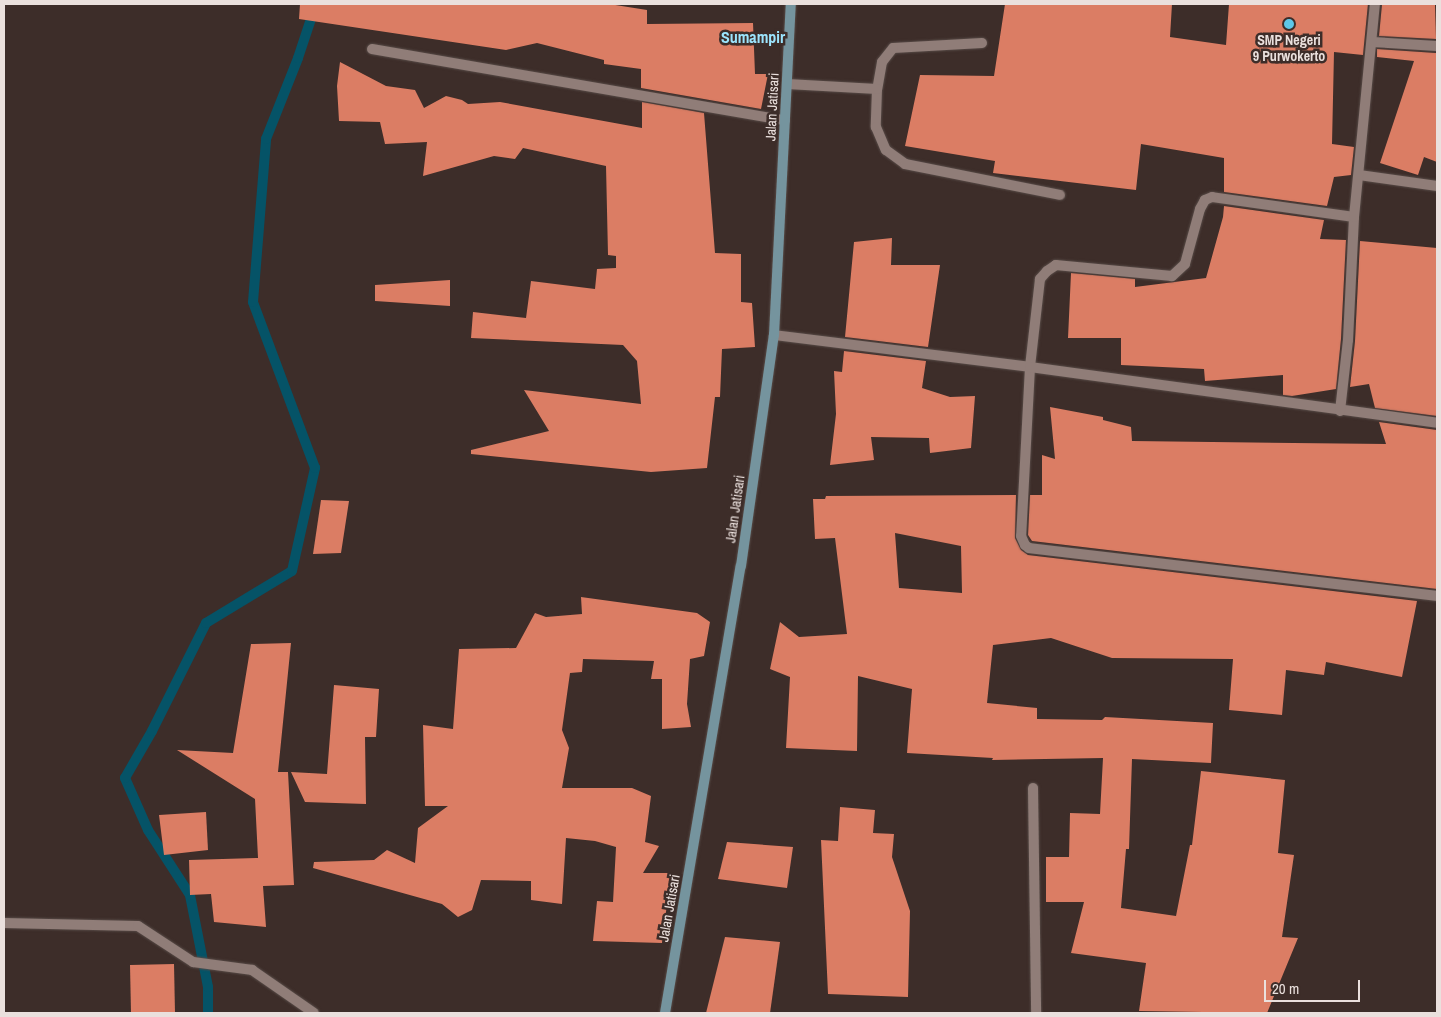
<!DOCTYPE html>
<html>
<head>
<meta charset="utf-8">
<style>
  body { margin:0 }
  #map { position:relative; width:1441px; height:1017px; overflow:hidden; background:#3d2d29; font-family:"Archivo Narrow",sans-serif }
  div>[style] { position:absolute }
  .stream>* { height:10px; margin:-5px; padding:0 5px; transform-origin:5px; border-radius:5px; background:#055367 }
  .building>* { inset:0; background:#db7d64 }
  .roads { filter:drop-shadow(0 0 1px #574b47) drop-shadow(0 0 1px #574b47) }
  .street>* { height:10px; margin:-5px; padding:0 5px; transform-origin:5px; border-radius:5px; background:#907d78 }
  .secondary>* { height:10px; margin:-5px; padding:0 5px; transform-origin:5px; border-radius:5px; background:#75949e }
  .dots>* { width:14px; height:14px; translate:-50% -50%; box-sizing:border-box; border:2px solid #3d2d29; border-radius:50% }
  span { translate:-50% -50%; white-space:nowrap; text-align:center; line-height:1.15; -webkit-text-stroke:5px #3d2d29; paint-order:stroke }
  .poi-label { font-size:14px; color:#eae0dd; font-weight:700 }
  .street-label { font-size:14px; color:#eae0dd }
  .quarter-label { font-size:16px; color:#9ce5fe; font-weight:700 }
  .frame { position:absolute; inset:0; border:5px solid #eae0dd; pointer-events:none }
  .scale { position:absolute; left:1264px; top:980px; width:96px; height:22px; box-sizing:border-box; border:2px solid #eae0dd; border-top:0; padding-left:6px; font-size:15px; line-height:18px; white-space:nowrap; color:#eae0dd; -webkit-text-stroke:4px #3d2d29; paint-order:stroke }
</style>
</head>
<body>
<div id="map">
  <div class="stream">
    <i style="left:208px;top:1013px;width:26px;rotate:-90deg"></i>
    <i style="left:208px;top:987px;width:94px;rotate:-101.1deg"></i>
    <i style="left:190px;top:895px;width:77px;rotate:-122.9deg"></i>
    <i style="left:148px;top:830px;width:57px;rotate:-113.9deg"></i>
    <i style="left:125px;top:778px;width:54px;rotate:-60.1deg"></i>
    <i style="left:152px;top:731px;width:121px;rotate:-63.4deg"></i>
    <i style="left:206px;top:623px;width:100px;rotate:-31.2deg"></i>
    <i style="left:292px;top:571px;width:106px;rotate:-77.4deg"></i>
    <i style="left:315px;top:468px;width:177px;rotate:-110.5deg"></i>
    <i style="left:253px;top:302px;width:164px;rotate:-85.4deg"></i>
    <i style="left:266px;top:139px;width:87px;rotate:-68.4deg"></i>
    <i style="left:298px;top:58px;width:57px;rotate:-71.6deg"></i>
  </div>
  <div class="building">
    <i style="clip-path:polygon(300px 4px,609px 4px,647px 10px,647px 24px,753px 23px,755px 74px,768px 74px,761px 109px,641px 88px,641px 69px,604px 64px,604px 60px,537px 43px,506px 50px,299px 19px)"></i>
    <i style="clip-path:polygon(1005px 4px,1172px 4px,1170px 37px,1226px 45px,1229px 4px,1368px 4px,1363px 55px,1334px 52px,1332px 144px,1354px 147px,1351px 175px,1334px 177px,1327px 206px,1224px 192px,1224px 158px,1141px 144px,1136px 190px,993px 173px,995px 161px,905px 146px,920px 75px,994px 76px)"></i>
    <i style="clip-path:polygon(1382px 4px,1435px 4px,1436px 39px,1379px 36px)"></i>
    <i style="clip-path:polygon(1377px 49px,1436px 53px,1437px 162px,1424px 157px,1418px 175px,1380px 163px,1414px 61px,1377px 57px)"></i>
    <i style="clip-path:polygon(340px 62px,386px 86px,415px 90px,424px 108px,446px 96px,462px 100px,468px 104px,500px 102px,642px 128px,642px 102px,704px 113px,715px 253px,741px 254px,741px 302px,752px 303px,755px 347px,722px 349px,720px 397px,715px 397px,707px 468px,651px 472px,471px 454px,471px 450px,549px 431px,524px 390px,641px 404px,637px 361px,623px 345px,471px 338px,473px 312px,526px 318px,531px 281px,595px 289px,597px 269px,616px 268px,616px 256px,608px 255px,606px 166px,523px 148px,515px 159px,494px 156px,423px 176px,427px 142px,385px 144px,380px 122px,339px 121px,337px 86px)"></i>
    <i style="clip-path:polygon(1224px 206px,1324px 220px,1320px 239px,1346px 240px,1341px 339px,1336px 389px,1292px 396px,1283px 395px,1283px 375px,1205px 381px,1204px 369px,1121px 365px,1121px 338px,1068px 338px,1071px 273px,1135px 279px,1135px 287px,1206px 278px,1223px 217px)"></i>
    <i style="clip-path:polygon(892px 238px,891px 265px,940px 265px,928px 347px,845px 337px,854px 242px)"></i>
    <i style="clip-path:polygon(1360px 241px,1437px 248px,1437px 416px,1375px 408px,1369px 384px,1350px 387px,1355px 341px)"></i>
    <i style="clip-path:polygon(450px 280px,450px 306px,375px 301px,375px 285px)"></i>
    <i style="clip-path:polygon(844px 351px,926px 361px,922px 388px,950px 397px,975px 396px,971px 448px,930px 453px,929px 438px,871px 437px,874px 460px,830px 465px,836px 414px,834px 371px,842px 372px)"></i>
    <i style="clip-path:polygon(1050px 407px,1103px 417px,1103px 420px,1131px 427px,1132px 441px,1386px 444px,1379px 422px,1437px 430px,1437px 589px,1032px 541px,1028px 535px,1030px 495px,1042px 495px,1042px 455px,1055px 459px)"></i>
    <i style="clip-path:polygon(evenodd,1016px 495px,1015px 538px,1021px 550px,1028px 555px,1417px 601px,1402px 677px,1326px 662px,1324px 675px,1286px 670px,1282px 715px,1229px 710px,1233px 659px,1112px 658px,1051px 638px,993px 645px,987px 703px,1037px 708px,1037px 719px,1102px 720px,1105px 717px,1213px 723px,1211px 763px,1132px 759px,1129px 849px,1126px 849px,1121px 908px,1176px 916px,1190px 845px,1192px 845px,1201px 771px,1285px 780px,1278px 853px,1294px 855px,1282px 937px,1298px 938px,1267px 1013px,1139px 1011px,1146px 963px,1071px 953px,1084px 902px,1046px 902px,1046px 857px,1069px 857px,1070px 813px,1100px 814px,1103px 758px,992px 760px,993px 758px,907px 753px,912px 689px,858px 676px,857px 751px,786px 748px,790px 677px,770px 669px,780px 622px,799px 637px,847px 634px,835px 538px,815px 539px,813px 499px,825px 499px,826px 496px,1016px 495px,895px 533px,961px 546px,962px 593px,899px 588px,895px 533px)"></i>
    <i style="clip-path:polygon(321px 500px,349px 501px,341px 553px,313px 554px)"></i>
    <i style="clip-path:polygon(581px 597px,697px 613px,710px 622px,704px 656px,690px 659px,687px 704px,691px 727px,662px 729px,662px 679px,651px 679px,654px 661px,583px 659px,582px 672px,570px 673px,562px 730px,569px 748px,562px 788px,632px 788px,651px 796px,645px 842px,659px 846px,643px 873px,671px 873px,662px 943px,593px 941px,597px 901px,613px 902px,616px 847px,595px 841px,566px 838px,562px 904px,531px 900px,531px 881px,481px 880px,472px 910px,458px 917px,442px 904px,313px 868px,314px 862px,374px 860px,387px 850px,415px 863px,418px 828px,448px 806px,425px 806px,423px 725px,453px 729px,459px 649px,516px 648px,535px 613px,546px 617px,582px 614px)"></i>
    <i style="clip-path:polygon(291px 643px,278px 772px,288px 772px,294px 885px,263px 886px,266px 927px,214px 922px,211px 894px,190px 895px,189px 860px,258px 858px,255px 799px,177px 750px,233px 753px,251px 644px)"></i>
    <i style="clip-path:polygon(334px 685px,379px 689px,376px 737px,365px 737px,366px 804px,305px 802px,291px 772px,327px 774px)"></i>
    <i style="clip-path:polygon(840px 807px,875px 810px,873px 833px,894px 834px,892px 857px,910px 911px,908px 997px,828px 994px,821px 840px,838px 841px)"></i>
    <i style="clip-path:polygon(206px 812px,208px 850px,164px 855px,159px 815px)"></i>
    <i style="clip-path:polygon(727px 842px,793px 847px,787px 888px,718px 879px)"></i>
    <i style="clip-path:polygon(725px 937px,780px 942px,770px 1013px,706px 1013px)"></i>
    <i style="clip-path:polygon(174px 964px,175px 1013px,131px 1013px,130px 965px)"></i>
  </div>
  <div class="roads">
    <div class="street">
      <i style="left:1372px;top:42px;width:65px;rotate:3.5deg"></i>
      <i style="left:982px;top:43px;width:89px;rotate:176.8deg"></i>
      <i style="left:893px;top:48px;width:18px;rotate:128deg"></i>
      <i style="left:882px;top:62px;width:27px;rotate:100deg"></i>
      <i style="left:877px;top:89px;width:38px;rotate:92deg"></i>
      <i style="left:876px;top:127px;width:25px;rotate:67deg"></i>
      <i style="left:886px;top:150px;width:24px;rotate:36deg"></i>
      <i style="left:905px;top:164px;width:158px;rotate:11.3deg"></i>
      <i style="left:372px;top:49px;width:419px;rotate:9.8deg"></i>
      <i style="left:787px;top:84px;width:90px;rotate:3.2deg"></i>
      <i style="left:1359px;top:175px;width:79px;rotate:8deg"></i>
      <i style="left:1354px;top:217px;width:143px;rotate:-172deg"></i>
      <i style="left:1212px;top:197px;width:8px;rotate:157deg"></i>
      <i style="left:1205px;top:200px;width:10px;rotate:119deg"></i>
      <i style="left:1200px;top:209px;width:57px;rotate:105.3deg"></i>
      <i style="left:1185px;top:264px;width:18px;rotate:137deg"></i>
      <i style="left:1172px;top:276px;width:117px;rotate:-174.6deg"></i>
      <i style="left:1056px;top:265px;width:11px;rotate:146deg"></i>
      <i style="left:1047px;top:271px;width:11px;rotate:131deg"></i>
      <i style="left:1040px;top:279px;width:89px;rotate:96.5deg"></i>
      <i style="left:1030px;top:367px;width:169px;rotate:93deg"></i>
      <i style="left:1021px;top:536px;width:10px;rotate:66deg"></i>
      <i style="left:1025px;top:545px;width:5px;rotate:37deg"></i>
      <i style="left:1029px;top:548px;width:411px;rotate:6.7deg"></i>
      <i style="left:774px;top:335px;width:258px;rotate:7.1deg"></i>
      <i style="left:1030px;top:367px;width:411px;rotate:7.8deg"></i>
      <i style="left:1340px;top:411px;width:71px;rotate:-83.6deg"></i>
      <i style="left:1348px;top:340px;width:123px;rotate:-87.2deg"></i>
      <i style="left:1354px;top:217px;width:214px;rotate:-84.4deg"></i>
      <i style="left:1033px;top:788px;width:225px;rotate:89.2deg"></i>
      <i style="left:4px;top:923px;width:134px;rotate:1.3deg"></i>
      <i style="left:138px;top:926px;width:66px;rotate:33.2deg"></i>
      <i style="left:193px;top:962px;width:60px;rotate:7.7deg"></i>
      <i style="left:252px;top:970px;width:75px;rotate:34.7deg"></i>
    </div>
    <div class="secondary">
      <i style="left:665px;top:1013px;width:453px;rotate:-80.4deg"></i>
      <i style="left:741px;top:566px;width:233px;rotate:-81.9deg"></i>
      <i style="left:774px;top:335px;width:331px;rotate:-87.1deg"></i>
    </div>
  </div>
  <div class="dots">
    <i style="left:1289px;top:24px;background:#5dc7e8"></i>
  </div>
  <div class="poi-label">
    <span style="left:1289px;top:48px">SMP Negeri<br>9 Purwokerto</span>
  </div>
  <div class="street-label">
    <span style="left:772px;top:107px;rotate:-87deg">Jalan Jatisari</span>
    <span style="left:735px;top:509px;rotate:-82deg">Jalan Jatisari</span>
    <span style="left:669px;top:908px;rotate:-80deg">Jalan Jatisari</span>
  </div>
  <div class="quarter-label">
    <span style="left:753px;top:37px">Sumampir</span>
  </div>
  <div class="frame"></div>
  <div class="scale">20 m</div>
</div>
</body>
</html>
